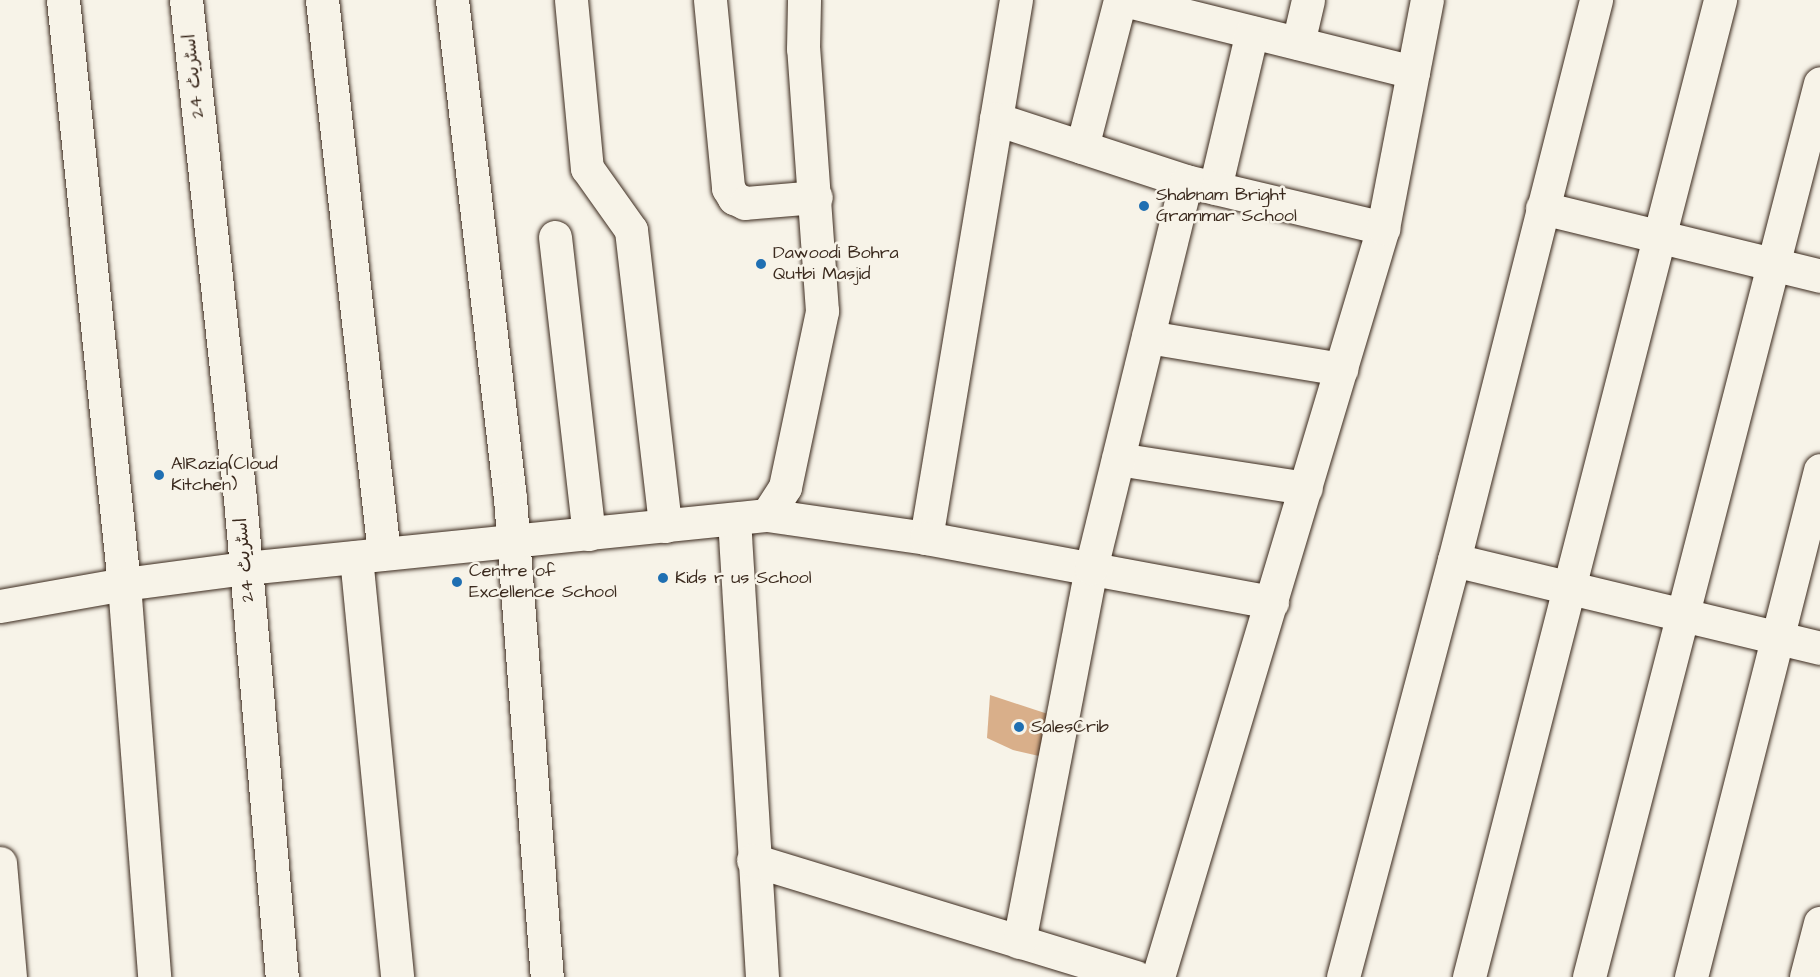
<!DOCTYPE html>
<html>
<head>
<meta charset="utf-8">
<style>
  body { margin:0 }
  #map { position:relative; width:1820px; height:977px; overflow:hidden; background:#f7f3e8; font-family:"Architects Daughter","Playpen Sans Arabic",sans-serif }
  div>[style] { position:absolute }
  .building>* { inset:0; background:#d9af8a }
  .roads { filter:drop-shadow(0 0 2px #3b2a1e) drop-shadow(0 0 2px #3b2a1e) }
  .minor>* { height:33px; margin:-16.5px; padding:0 16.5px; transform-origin:16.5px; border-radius:16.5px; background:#f7f3e8 }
  .dots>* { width:16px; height:16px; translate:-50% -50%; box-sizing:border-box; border:3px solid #f7f3e8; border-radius:50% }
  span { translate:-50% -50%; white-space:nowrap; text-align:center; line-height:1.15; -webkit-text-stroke:5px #f7f3e8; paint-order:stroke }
  .street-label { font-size:18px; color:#3b2a1e }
  .poi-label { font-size:18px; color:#3b2a1e }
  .left { translate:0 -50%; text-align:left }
</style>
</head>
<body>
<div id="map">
  <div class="building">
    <i style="clip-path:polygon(990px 695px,1054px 716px,1039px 756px,1013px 750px,987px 738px)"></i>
  </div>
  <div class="roads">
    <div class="minor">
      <i style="left:63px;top:0;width:587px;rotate:84.04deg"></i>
      <i style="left:124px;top:584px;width:394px;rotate:85.6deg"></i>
      <i style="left:186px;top:0;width:502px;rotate:83.82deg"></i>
      <i style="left:240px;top:499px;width:480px;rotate:85deg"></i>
      <i style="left:322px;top:0;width:557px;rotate:83.61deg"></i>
      <i style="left:452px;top:0;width:501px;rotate:83.36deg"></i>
      <i style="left:510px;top:498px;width:480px;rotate:85.6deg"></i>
      <i style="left:571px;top:0;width:169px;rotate:84.6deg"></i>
      <i style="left:587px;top:168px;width:76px;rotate:54.6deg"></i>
      <i style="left:631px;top:230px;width:298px;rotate:83.4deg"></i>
      <i style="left:710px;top:0;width:189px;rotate:84.5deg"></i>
      <i style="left:728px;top:188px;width:12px;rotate:59deg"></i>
      <i style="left:734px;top:198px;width:12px;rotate:24deg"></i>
      <i style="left:745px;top:203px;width:71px;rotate:-4.8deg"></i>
      <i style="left:1124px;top:0;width:298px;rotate:14deg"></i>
      <i style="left:1298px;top:43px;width:44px;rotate:-76.9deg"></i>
      <i style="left:996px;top:119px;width:121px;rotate:-80.5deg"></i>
      <i style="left:1082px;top:147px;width:152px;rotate:-75.5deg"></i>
      <i style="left:1215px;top:188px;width:160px;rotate:-76.7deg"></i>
      <i style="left:1542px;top:208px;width:286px;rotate:13.7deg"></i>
      <i style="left:555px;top:237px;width:299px;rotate:83.5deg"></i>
      <i style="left:1148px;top:337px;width:196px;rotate:9.4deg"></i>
      <i style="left:1118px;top:459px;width:190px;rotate:8.8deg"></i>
      <i style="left:767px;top:515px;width:33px;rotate:-57deg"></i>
      <i style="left:785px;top:487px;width:180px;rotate:-78.1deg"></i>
      <i style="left:822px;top:311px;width:263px;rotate:-94.1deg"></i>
      <i style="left:803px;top:49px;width:49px;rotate:-88.8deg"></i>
      <i style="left:734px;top:519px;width:459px;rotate:86.5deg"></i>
      <i style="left:926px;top:538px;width:425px;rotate:-80.5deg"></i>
      <i style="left:996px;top:119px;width:200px;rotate:18.1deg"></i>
      <i style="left:1186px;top:181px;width:203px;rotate:13.4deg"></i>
      <i style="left:356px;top:557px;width:422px;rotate:84.4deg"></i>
      <i style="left:1454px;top:560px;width:376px;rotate:13.5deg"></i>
      <i style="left:0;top:606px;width:126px;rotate:-10.1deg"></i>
      <i style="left:124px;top:584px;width:123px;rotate:-7.5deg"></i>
      <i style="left:246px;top:568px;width:524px;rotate:-5.81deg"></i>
      <i style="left:767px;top:515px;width:161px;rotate:8.2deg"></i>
      <i style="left:926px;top:538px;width:352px;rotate:10.5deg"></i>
      <i style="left:753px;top:860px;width:400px;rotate:17deg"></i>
      <i style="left:0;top:863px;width:114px;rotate:85deg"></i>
      <i style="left:1019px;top:942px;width:381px;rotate:-79.1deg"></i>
      <i style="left:1091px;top:568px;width:398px;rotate:-76.2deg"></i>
      <i style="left:1158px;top:977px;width:782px;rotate:-73.28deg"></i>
      <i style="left:1383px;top:228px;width:232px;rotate:-79.1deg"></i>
      <i style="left:1343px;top:977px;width:432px;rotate:-75.1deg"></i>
      <i style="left:1454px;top:560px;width:578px;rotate:-75.77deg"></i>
      <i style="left:1469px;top:977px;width:1009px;rotate:-75.59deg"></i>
      <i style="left:1589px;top:977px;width:923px;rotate:-75.51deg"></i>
      <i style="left:1691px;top:977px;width:523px;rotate:-75.72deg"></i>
      <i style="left:1806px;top:977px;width:56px;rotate:-75.5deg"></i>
    </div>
  </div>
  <div class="dots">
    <i style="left:1144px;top:206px;background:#1f6fb2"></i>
    <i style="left:761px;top:264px;background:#1f6fb2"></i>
    <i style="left:159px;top:475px;background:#1f6fb2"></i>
    <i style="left:663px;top:578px;background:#1f6fb2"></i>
    <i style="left:457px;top:582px;background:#1f6fb2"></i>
    <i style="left:1019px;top:727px;background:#1f6fb2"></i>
  </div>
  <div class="street-label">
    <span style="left:194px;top:76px;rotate:-96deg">اسٹریٹ 24</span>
    <span style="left:245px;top:560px;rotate:-95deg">اسٹریٹ 24</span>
  </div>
  <div class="poi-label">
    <span class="left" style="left:1156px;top:206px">Shabnam Bright<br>Grammar School</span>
    <span class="left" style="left:773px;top:264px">Dawoodi Bohra<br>Qutbi Masjid</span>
    <span class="left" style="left:171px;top:475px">AlRaziq(Cloud<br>Kitchen)</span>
    <span class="left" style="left:469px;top:582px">Centre of<br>Excellence School</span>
    <span class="left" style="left:675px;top:578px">Kids r us School</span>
    <span class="left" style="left:1031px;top:727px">SalesCrib</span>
  </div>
</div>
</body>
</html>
